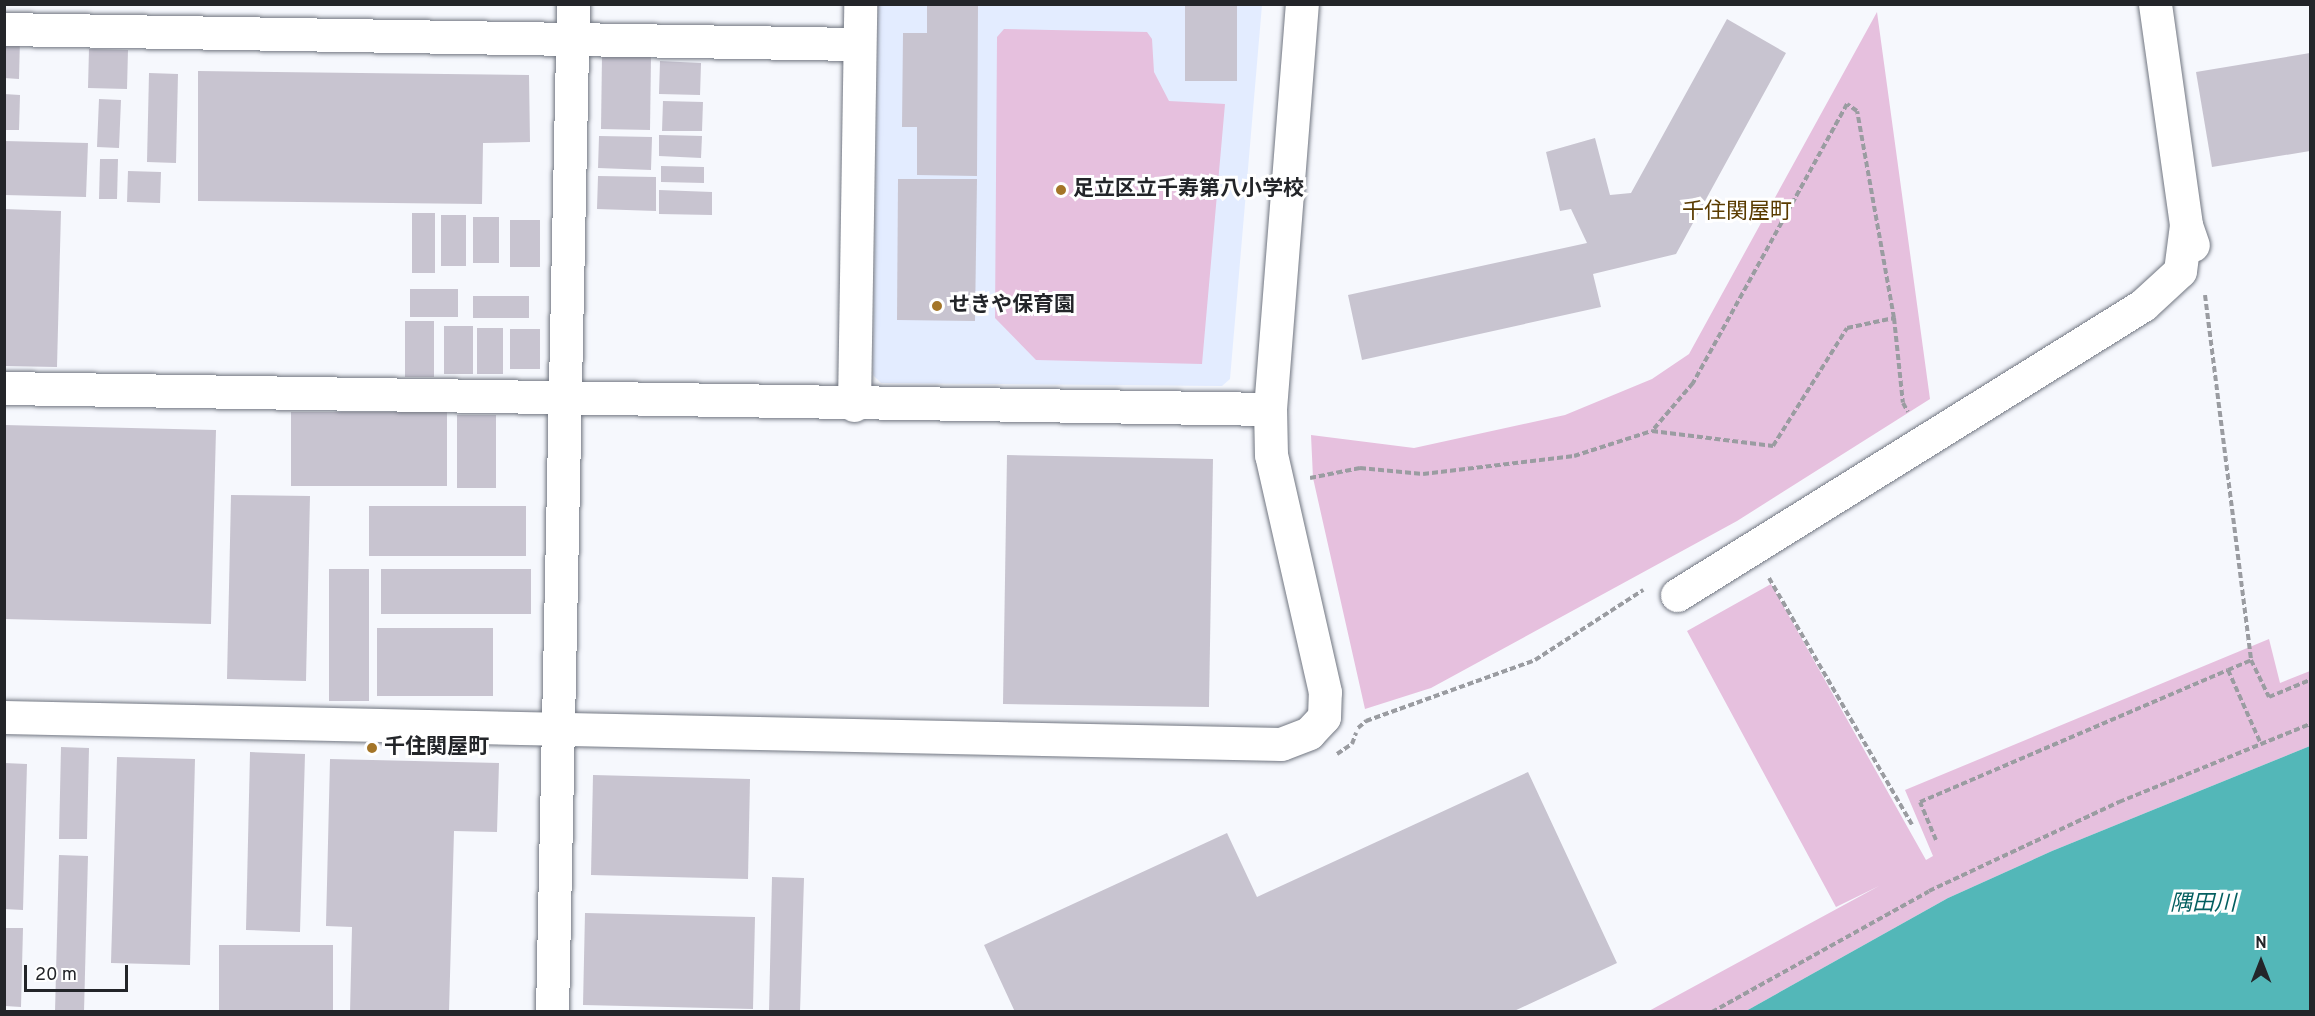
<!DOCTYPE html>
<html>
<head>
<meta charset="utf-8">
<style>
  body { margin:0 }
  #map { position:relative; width:2315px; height:1016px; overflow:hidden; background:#f6f8fd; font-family:Overpass,"Noto Sans JP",sans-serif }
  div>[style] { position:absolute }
  .built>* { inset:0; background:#e3ecff }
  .green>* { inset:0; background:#e6c0de }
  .water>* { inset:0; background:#53b7b8 }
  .building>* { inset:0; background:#c8c4d0 }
  .path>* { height:4px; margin-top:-2px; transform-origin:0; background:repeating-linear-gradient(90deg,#9a9ca1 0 6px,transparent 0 9px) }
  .roads { filter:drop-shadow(0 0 2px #717681) drop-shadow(0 0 2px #717681) }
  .minor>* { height:33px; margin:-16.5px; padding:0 16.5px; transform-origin:16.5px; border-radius:16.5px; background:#fff }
  .tertiary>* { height:33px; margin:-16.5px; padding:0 16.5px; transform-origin:16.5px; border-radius:16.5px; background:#fff }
  .dots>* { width:16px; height:16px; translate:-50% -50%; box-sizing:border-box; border:3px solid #fff; border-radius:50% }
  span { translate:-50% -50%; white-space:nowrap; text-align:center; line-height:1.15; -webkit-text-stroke:6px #fff; paint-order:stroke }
  .poi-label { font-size:21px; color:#232529; font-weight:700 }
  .left { translate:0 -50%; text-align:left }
  .neighbourhood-label { font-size:22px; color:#5a3b00 }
  .water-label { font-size:22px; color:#045f60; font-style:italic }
  .frame { position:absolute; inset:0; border:6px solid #232529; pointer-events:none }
  .north { position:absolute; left:2231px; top:932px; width:60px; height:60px; -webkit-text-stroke:4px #fff; paint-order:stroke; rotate:0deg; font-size:16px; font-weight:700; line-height:24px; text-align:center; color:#232529 }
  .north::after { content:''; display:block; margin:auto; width:21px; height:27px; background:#232529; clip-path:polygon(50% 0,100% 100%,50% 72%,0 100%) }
  .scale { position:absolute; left:24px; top:965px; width:104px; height:27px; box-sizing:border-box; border:3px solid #232529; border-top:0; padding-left:8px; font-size:18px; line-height:21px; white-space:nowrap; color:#232529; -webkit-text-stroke:4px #fff; paint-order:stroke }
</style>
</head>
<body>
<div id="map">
  <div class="built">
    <i style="clip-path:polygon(878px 5px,1262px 5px,1230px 379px,1222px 386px,881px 383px,873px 375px)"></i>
  </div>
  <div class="green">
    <i style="clip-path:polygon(1877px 12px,1930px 399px,1737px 521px,1431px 688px,1365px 709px,1313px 478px,1311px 435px,1414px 448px,1565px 415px,1652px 379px,1689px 354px)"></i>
    <i style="clip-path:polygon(1004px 29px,1147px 32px,1152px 39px,1154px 72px,1169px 101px,1225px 104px,1202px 364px,1036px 360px,995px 318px,997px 37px)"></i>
    <i style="clip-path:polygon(1771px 584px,1926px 860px,1933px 856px,1905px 790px,2269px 639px,2280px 683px,2310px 671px,2310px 746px,2052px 851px,1948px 898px,1746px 1011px,1647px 1012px,1879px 886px,1836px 907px,1687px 631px)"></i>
  </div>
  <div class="water">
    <i style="clip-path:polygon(2310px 746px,2310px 1011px,1746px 1011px,1948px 898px,2052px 851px)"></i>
  </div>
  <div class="building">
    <i style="clip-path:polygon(927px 4px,978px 4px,977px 176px,917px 175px,917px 127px,902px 127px,903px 33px,927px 33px)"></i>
    <i style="clip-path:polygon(1185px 4px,1237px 4px,1237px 81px,1185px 81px)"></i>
    <i style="clip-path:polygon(1727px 19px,1786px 53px,1676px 254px,1593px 274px,1601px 307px,1362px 360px,1348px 295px,1587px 243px,1571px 209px,1560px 211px,1546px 152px,1595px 138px,1610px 195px,1631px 193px)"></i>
    <i style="clip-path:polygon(4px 38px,20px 38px,19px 79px,4px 78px)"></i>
    <i style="clip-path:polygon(89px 49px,128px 50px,127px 89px,88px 88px)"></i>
    <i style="clip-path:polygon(2310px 53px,2310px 151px,2212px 167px,2196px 72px)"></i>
    <i style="clip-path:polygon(602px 56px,651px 57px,650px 130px,601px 129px)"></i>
    <i style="clip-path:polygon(660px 61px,701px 63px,700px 95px,659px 94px)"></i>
    <i style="clip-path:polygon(198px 71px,529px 75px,530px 142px,483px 143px,482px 204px,198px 201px)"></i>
    <i style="clip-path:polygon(149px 73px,178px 74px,176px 163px,147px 162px)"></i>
    <i style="clip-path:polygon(4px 94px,20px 95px,19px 130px,4px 130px)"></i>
    <i style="clip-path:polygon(99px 99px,121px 100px,119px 148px,97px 147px)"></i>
    <i style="clip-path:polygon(663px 101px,703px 102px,702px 131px,662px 131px)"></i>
    <i style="clip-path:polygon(659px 135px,702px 136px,701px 158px,659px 156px)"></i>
    <i style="clip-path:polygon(599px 136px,652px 137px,651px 170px,598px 168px)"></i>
    <i style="clip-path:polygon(4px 141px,88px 143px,86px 197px,4px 195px)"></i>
    <i style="clip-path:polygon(100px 159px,118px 159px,117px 199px,99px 199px)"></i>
    <i style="clip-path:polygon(661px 166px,704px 167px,704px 183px,661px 182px)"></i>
    <i style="clip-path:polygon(128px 171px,161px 172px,160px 203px,127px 202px)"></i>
    <i style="clip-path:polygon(598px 176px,656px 177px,656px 211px,597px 209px)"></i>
    <i style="clip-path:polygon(898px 179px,977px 179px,975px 321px,897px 320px)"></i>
    <i style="clip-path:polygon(659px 190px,712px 192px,712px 215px,659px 214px)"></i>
    <i style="clip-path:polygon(4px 209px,61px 211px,57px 367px,4px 366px)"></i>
    <i style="clip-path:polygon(412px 213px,435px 213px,435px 273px,412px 273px)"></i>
    <i style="clip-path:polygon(441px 215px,466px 215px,466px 266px,441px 266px)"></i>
    <i style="clip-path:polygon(473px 217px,499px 217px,499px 263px,473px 263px)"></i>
    <i style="clip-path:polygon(510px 220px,540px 220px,540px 267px,510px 267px)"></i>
    <i style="clip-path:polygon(410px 289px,458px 289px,458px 317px,410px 317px)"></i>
    <i style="clip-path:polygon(473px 296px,529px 296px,529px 318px,473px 318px)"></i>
    <i style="clip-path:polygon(405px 321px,434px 321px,434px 377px,405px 377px)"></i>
    <i style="clip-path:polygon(444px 326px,473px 326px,473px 374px,444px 374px)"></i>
    <i style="clip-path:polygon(477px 328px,503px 328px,503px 374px,477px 374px)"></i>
    <i style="clip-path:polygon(510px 329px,540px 329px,540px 369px,510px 369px)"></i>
    <i style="clip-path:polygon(291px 412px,447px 412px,447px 486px,291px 486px)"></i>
    <i style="clip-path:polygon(457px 415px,496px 415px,496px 488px,457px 488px)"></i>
    <i style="clip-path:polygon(4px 425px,216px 430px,211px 624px,4px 619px)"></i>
    <i style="clip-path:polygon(1007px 455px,1213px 459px,1209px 707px,1003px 704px)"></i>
    <i style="clip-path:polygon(231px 495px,310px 496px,306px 681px,227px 679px)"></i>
    <i style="clip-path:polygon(369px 506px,526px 506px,526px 556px,369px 556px)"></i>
    <i style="clip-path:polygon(329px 569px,369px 569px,369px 701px,329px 701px)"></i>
    <i style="clip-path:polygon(381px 569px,531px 569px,531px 614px,381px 614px)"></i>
    <i style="clip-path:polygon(377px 628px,493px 628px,493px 696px,377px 696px)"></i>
    <i style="clip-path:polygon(61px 747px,89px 748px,87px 839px,59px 839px)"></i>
    <i style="clip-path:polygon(250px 752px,305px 754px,300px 932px,246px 930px)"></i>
    <i style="clip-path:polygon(117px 757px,195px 759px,190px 965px,111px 963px)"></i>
    <i style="clip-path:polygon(330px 759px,499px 763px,497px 832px,454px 831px,449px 1012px,350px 1012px,352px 927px,326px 926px)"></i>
    <i style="clip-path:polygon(4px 763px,27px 764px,23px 910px,4px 909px)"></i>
    <i style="clip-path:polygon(1528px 772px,1617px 963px,1512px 1012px,1015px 1012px,984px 945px,1227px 833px,1257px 897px)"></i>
    <i style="clip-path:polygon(593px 775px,750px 779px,748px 879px,591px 875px)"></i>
    <i style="clip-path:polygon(59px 855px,88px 856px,84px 1012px,55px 1012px)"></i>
    <i style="clip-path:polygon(772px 877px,804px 878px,800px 1012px,769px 1012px)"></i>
    <i style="clip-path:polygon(585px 913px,755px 917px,753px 1009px,583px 1005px)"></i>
    <i style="clip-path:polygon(5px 928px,23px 928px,21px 1007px,5px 1006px)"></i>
    <i style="clip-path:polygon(219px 945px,333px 945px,333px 1012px,219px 1012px)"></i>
  </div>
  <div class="path">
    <i style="left:2205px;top:295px;width:368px;rotate:82.8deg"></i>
    <i style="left:1894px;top:318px;width:85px;rotate:84deg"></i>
    <i style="left:1903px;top:403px;width:10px;rotate:61deg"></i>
    <i style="left:1310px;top:478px;width:51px;rotate:-11.3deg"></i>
    <i style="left:1360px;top:468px;width:63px;rotate:5.4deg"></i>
    <i style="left:1423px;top:474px;width:152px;rotate:-6.8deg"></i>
    <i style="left:1574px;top:456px;width:82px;rotate:-17.8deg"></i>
    <i style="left:1652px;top:431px;width:122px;rotate:7.1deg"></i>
    <i style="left:1773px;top:446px;width:139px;rotate:-57.9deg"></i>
    <i style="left:1847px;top:328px;width:48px;rotate:-12deg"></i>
    <i style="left:1894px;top:318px;width:210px;rotate:-100.1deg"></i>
    <i style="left:1857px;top:111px;width:12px;rotate:-145deg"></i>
    <i style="left:1847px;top:104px;width:319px;rotate:118.9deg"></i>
    <i style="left:1693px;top:383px;width:63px;rotate:130.5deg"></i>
    <i style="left:1769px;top:578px;width:285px;rotate:59.9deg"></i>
    <i style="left:2228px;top:670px;width:81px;rotate:66deg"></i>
    <i style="left:1358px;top:728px;width:11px;rotate:-41deg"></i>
    <i style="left:1366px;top:721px;width:180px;rotate:-19.8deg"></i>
    <i style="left:1535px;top:660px;width:129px;rotate:-32.9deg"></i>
    <i style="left:1337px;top:754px;width:18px;rotate:-34deg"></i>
    <i style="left:1352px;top:744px;width:12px;rotate:-70deg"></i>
    <i style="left:1936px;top:840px;width:41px;rotate:-112.8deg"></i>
    <i style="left:1920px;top:802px;width:335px;rotate:-23.2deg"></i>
    <i style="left:2228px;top:670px;width:25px;rotate:-23deg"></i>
    <i style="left:2251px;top:660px;width:41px;rotate:64.1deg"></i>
    <i style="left:2269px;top:697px;width:44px;rotate:-22.5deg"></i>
    <i style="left:1712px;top:1012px;width:248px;rotate:-29.1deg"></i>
    <i style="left:1929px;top:891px;width:210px;rotate:-25.1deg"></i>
    <i style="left:2119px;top:802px;width:206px;rotate:-22.2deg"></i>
  </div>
  <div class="roads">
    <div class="minor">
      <i style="left:2155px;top:4px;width:223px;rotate:82deg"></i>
      <i style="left:2186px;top:225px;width:21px;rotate:71deg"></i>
      <i style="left:4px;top:29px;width:855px;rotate:1.01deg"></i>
      <i style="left:4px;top:388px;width:1266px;rotate:0.95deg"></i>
      <i style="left:854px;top:405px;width:401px;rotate:-89.1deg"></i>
      <i style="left:1677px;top:595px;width:549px;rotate:-31.89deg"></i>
      <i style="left:2143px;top:305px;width:50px;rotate:-42.6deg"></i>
      <i style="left:2180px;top:271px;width:46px;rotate:-82.6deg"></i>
    </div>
    <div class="tertiary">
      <i style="left:4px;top:717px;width:1277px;rotate:1.21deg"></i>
      <i style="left:1281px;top:744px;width:30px;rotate:-21deg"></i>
      <i style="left:1309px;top:733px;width:22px;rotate:-47deg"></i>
      <i style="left:1324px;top:717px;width:25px;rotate:-88deg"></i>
      <i style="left:1325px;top:692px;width:243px;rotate:-102.8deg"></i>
      <i style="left:1271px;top:455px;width:46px;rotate:-91.2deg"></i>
      <i style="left:1270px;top:409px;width:406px;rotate:-85.5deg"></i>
      <i style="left:552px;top:1012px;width:1008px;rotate:-88.81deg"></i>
    </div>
  </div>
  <div class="dots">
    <i style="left:1061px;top:190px;background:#a47528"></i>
    <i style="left:937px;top:306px;background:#a47528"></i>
    <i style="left:372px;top:748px;background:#a47528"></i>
  </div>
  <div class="poi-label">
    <span class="left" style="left:1073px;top:190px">足立区立千寿第八小学校</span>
    <span class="left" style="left:949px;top:306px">せきや保育園</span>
    <span class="left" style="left:384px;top:748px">千住関屋町</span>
  </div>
  <div class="neighbourhood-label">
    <span style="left:1737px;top:213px">千住関屋町</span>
  </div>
  <div class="water-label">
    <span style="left:2203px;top:905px">隅田川</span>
  </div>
  <div class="frame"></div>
  <div class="north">N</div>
  <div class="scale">20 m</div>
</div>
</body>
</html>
